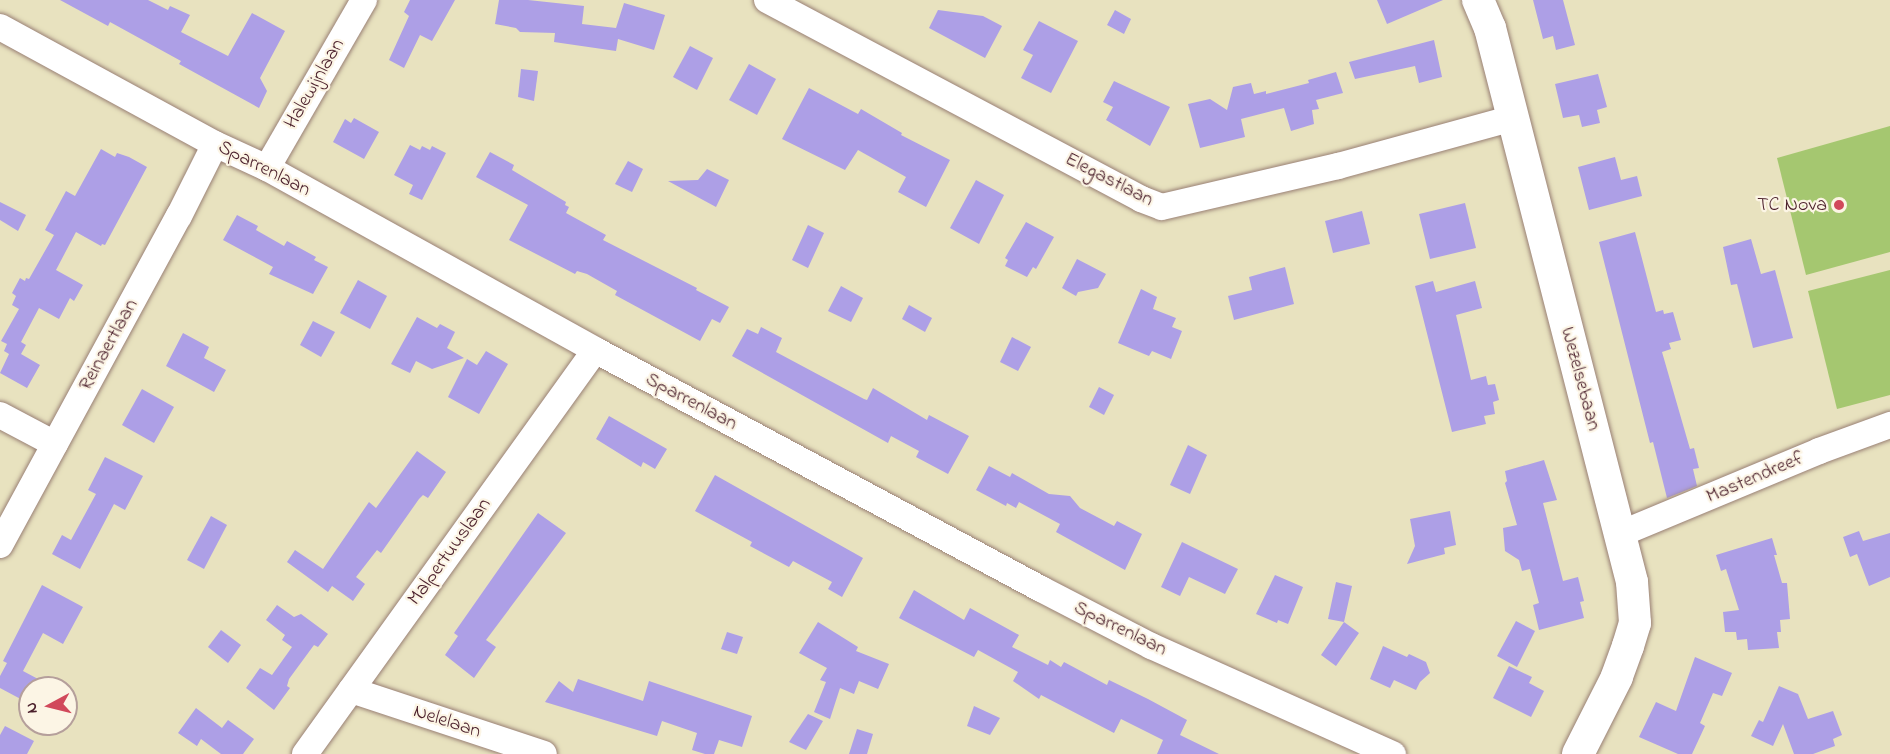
<!DOCTYPE html>
<html>
<head>
<meta charset="utf-8">
<style>
  body { margin:0 }
  #map { position:relative; width:1890px; height:754px; overflow:hidden; background:#e8e2bf; font-family:"Indie Flower",sans-serif }
  div>[style] { position:absolute }
  .green>* { inset:0; background:#a5c770 }
  .building>* { inset:0; background:#ad9fe6 }
  .roads { filter:drop-shadow(0 0 2px #998075) drop-shadow(0 0 2px #998075) }
  .minor>* { height:26px; margin:-13px; padding:0 13px; transform-origin:13px; border-radius:13px; background:#fff }
  .tertiary>* { height:32px; margin:-16px; padding:0 16px; transform-origin:16px; border-radius:16px; background:#fff }
  .dots>* { width:16px; height:16px; translate:-50% -50%; box-sizing:border-box; border:3px solid #fcf5e5; border-radius:50% }
  span { translate:-50% -50%; white-space:nowrap; text-align:center; line-height:1.15; -webkit-text-stroke:4.5px #fcf5e5; paint-order:stroke }
  .street-label { font-size:20px; color:#4a1f2b }
  .poi-label { font-size:20px; color:#4a1f2b }
  .right { translate:-100% -50%; text-align:right }
  .north { position:absolute; left:18px; top:676px; width:60px; height:60px; box-sizing:border-box; background:#fcf5e5; border:2px solid #b59f9b; border-radius:50%; rotate:263deg; font-size:16px; font-weight:700; line-height:24px; text-align:center; color:#4a1f2b }
  .north::after { content:''; display:block; margin:auto; width:21px; height:27px; background:#d1495b; clip-path:polygon(50% 0,100% 100%,50% 72%,0 100%) }
</style>
</head>
<body>
<div id="map">
  <div class="green">
    <i style="clip-path:polygon(1890px 126px,1890px 252px,1806px 275px,1777px 158px)"></i>
    <i style="clip-path:polygon(1890px 270px,1890px 395px,1837px 409px,1808px 291px)"></i>
  </div>
  <div class="building">
    <i style="clip-path:polygon(60px 0,148px 0,168px 10px,170px 6px,190px 15px,181px 32px,228px 56px,252px 13px,285px 31px,260px 78px,267px 91px,259px 108px,179px 64px,181px 61px,110px 22px,108px 26px)"></i>
    <i style="clip-path:polygon(410px 0,455px 0,432px 41px,420px 35px,404px 68px,389px 60px,409px 16px,404px 12px)"></i>
    <i style="clip-path:polygon(499px 0,528px 0,584px 6px,582px 24px,616px 28px,624px 3px,665px 15px,654px 50px,618px 39px,616px 51px,554px 42px,555px 33px,520px 32px,516px 28px,495px 24px)"></i>
    <i style="clip-path:polygon(1377px 0,1443px 0,1387px 24px)"></i>
    <i style="clip-path:polygon(1533px 0,1563px 0,1575px 45px,1556px 50px,1553px 36px,1543px 39px)"></i>
    <i style="clip-path:polygon(938px 10px,983px 16px,1002px 26px,985px 58px,929px 28px)"></i>
    <i style="clip-path:polygon(1115px 10px,1131px 19px,1124px 34px,1107px 25px)"></i>
    <i style="clip-path:polygon(1039px 21px,1078px 41px,1051px 93px,1021px 78px,1033px 55px,1023px 50px)"></i>
    <i style="clip-path:polygon(1434px 40px,1442px 77px,1419px 83px,1415px 66px,1355px 79px,1349px 62px)"></i>
    <i style="clip-path:polygon(690px 46px,713px 58px,697px 90px,673px 77px)"></i>
    <i style="clip-path:polygon(749px 64px,776px 79px,757px 115px,729px 100px)"></i>
    <i style="clip-path:polygon(521px 69px,538px 71px,534px 101px,518px 97px)"></i>
    <i style="clip-path:polygon(1336px 72px,1343px 93px,1316px 100px,1319px 109px,1312px 110px,1314px 124px,1291px 131px,1284px 108px,1241px 119px,1245px 137px,1200px 148px,1188px 104px,1210px 99px,1227px 110px,1233px 87px,1251px 83px,1254px 94px,1266px 91px,1266px 94px,1309px 83px,1308px 80px)"></i>
    <i style="clip-path:polygon(1598px 74px,1607px 107px,1597px 110px,1600px 123px,1582px 127px,1579px 115px,1563px 118px,1555px 84px)"></i>
    <i style="clip-path:polygon(1114px 81px,1170px 107px,1150px 146px,1106px 120px,1113px 107px,1103px 102px)"></i>
    <i style="clip-path:polygon(809px 88px,858px 114px,861px 109px,902px 133px,901px 135px,950px 160px,926px 207px,898px 192px,906px 177px,858px 150px,845px 170px,782px 139px)"></i>
    <i style="clip-path:polygon(354px 118px,379px 132px,364px 159px,333px 142px,345px 119px,351px 123px)"></i>
    <i style="clip-path:polygon(410px 145px,420px 150px,422px 146px,430px 150px,432px 146px,446px 153px,422px 200px,409px 194px,413px 185px,394px 175px)"></i>
    <i style="clip-path:polygon(101px 149px,115px 157px,117px 153px,129px 157px,147px 167px,105px 245px,102px 244px,101px 246px,76px 232px,56px 270px,83px 285px,74px 301px,70px 298px,59px 319px,39px 308px,21px 342px,26px 345px,21px 354px,40px 365px,27px 388px,0 373px,9px 354px,4px 351px,7px 344px,1px 341px,19px 309px,12px 305px,16px 296px,12px 293px,20px 278px,25px 281px,26px 278px,29px 279px,54px 235px,45px 230px,66px 191px,75px 196px)"></i>
    <i style="clip-path:polygon(490px 152px,514px 165px,512px 170px,566px 202px,565px 205px,569px 207px,566px 213px,606px 235px,603px 240px,697px 288px,696px 290px,729px 307px,720px 323px,712px 319px,700px 341px,615px 295px,617px 291px,587px 274px,577px 271px,575px 274px,509px 240px,528px 205px,476px 177px)"></i>
    <i style="clip-path:polygon(1615px 157px,1621px 180px,1637px 176px,1642px 196px,1589px 210px,1578px 167px)"></i>
    <i style="clip-path:polygon(628px 161px,643px 169px,632px 192px,615px 184px)"></i>
    <i style="clip-path:polygon(707px 169px,729px 180px,716px 207px,668px 181px,698px 180px)"></i>
    <i style="clip-path:polygon(976px 180px,1004px 195px,979px 244px,950px 228px)"></i>
    <i style="clip-path:polygon(0 202px,26px 215px,18px 231px,0 220px)"></i>
    <i style="clip-path:polygon(1465px 203px,1476px 248px,1430px 259px,1419px 214px)"></i>
    <i style="clip-path:polygon(1362px 211px,1370px 244px,1333px 253px,1325px 221px)"></i>
    <i style="clip-path:polygon(237px 215px,258px 226px,256px 230px,284px 246px,287px 241px,316px 257px,314px 260px,328px 267px,313px 294px,269px 274px,273px 267px,223px 240px)"></i>
    <i style="clip-path:polygon(1026px 222px,1054px 237px,1036px 269px,1033px 267px,1027px 277px,1005px 266px,1008px 260px,1005px 258px)"></i>
    <i style="clip-path:polygon(808px 225px,824px 233px,808px 268px,792px 260px)"></i>
    <i style="clip-path:polygon(1635px 232px,1656px 312px,1663px 310px,1664px 314px,1673px 312px,1681px 340px,1669px 343px,1671px 349px,1662px 352px,1690px 449px,1694px 448px,1699px 468px,1693px 469px,1697px 486px,1667px 498px,1653px 442px,1650px 443px,1599px 242px)"></i>
    <i style="clip-path:polygon(1751px 239px,1761px 274px,1775px 270px,1793px 338px,1753px 348px,1737px 284px,1731px 285px,1723px 247px)"></i>
    <i style="clip-path:polygon(1077px 259px,1106px 274px,1098px 288px,1078px 292px,1076px 296px,1062px 288px)"></i>
    <i style="clip-path:polygon(1285px 267px,1294px 304px,1234px 320px,1228px 296px,1252px 290px,1249px 277px)"></i>
    <i style="clip-path:polygon(358px 280px,387px 296px,370px 329px,340px 313px)"></i>
    <i style="clip-path:polygon(1433px 281px,1436px 292px,1475px 281px,1482px 308px,1456px 315px,1471px 380px,1486px 376px,1488px 385px,1495px 384px,1499px 400px,1493px 402px,1495px 414px,1484px 416px,1486px 424px,1452px 432px,1415px 286px)"></i>
    <i style="clip-path:polygon(841px 286px,863px 298px,851px 322px,828px 311px)"></i>
    <i style="clip-path:polygon(1141px 289px,1157px 297px,1153px 309px,1176px 318px,1172px 327px,1182px 331px,1171px 359px,1152px 351px,1149px 356px,1118px 343px)"></i>
    <i style="clip-path:polygon(909px 305px,932px 318px,925px 332px,902px 319px)"></i>
    <i style="clip-path:polygon(417px 317px,437px 328px,440px 324px,455px 332px,447px 348px,464px 358px,432px 369px,416px 361px,410px 373px,391px 364px)"></i>
    <i style="clip-path:polygon(313px 321px,335px 332px,321px 357px,300px 345px)"></i>
    <i style="clip-path:polygon(761px 327px,782px 338px,776px 352px,864px 399px,867px 400px,873px 388px,927px 420px,929px 415px,969px 436px,948px 474px,916px 457px,919px 451px,891px 436px,888px 443px,732px 356px,747px 329px,758px 334px)"></i>
    <i style="clip-path:polygon(183px 333px,209px 347px,204px 358px,226px 370px,214px 392px,166px 366px)"></i>
    <i style="clip-path:polygon(1012px 337px,1031px 347px,1018px 371px,1000px 362px)"></i>
    <i style="clip-path:polygon(486px 351px,508px 364px,479px 414px,448px 397px,467px 359px,477px 365px)"></i>
    <i style="clip-path:polygon(1099px 387px,1114px 395px,1104px 415px,1089px 407px)"></i>
    <i style="clip-path:polygon(142px 389px,174px 407px,154px 443px,122px 425px)"></i>
    <i style="clip-path:polygon(609px 416px,667px 449px,655px 469px,643px 462px,641px 467px,596px 439px)"></i>
    <i style="clip-path:polygon(1188px 445px,1207px 455px,1190px 494px,1170px 485px)"></i>
    <i style="clip-path:polygon(417px 451px,446px 472px,428px 498px,423px 495px,419px 499px,381px 553px,377px 550px,356px 577px,365px 584px,353px 601px,332px 586px,328px 592px,287px 562px,295px 550px,323px 569px,369px 502px,376px 508px)"></i>
    <i style="clip-path:polygon(105px 457px,143px 476px,125px 510px,114px 504px,80px 569px,52px 554px,62px 535px,71px 540px,96px 494px,88px 490px)"></i>
    <i style="clip-path:polygon(1544px 460px,1557px 500px,1543px 503px,1563px 581px,1578px 577px,1584px 601px,1580px 602px,1584px 618px,1539px 630px,1533px 605px,1539px 603px,1530px 569px,1522px 571px,1519px 560px,1505px 551px,1503px 528px,1517px 525px,1505px 483px,1507px 481px,1505px 471px)"></i>
    <i style="clip-path:polygon(989px 466px,1010px 477px,1012px 473px,1049px 494px,1070px 496px,1080px 508px,1114px 526px,1117px 521px,1142px 534px,1125px 570px,1056px 532px,1060px 524px,1019px 502px,1016px 508px,1007px 503px,1006px 506px,976px 490px)"></i>
    <i style="clip-path:polygon(715px 475px,863px 558px,842px 597px,828px 589px,832px 582px,793px 561px,789px 567px,750px 546px,752px 542px,695px 511px)"></i>
    <i style="clip-path:polygon(1450px 511px,1456px 545px,1444px 548px,1445px 554px,1407px 564px,1415px 546px,1410px 519px)"></i>
    <i style="clip-path:polygon(538px 513px,566px 533px,486px 640px,496px 647px,474px 678px,445px 655px,458px 636px,454px 633px)"></i>
    <i style="clip-path:polygon(211px 516px,227px 525px,204px 569px,187px 560px)"></i>
    <i style="clip-path:polygon(1859px 531px,1863px 541px,1890px 533px,1890px 577px,1869px 586px,1857px 554px,1850px 557px,1843px 537px)"></i>
    <i style="clip-path:polygon(1772px 538px,1777px 555px,1774px 555px,1782px 583px,1787px 583px,1790px 619px,1780px 620px,1781px 632px,1777px 632px,1779px 648px,1748px 650px,1747px 639px,1737px 640px,1736px 632px,1725px 632px,1723px 612px,1739px 610px,1726px 569px,1721px 571px,1716px 555px)"></i>
    <i style="clip-path:polygon(1182px 542px,1238px 569px,1225px 594px,1189px 577px,1180px 596px,1161px 587px)"></i>
    <i style="clip-path:polygon(1275px 575px,1303px 587px,1288px 624px,1278px 620px,1277px 623px,1256px 614px)"></i>
    <i style="clip-path:polygon(1336px 582px,1352px 586px,1344px 622px,1359px 633px,1336px 666px,1321px 655px,1344px 622px,1328px 619px)"></i>
    <i style="clip-path:polygon(42px 585px,83px 607px,63px 644px,43px 633px,23px 671px,55px 688px,30px 688px,30px 704px,0 688px,0 676px,7px 663px,3px 661px)"></i>
    <i style="clip-path:polygon(914px 590px,964px 620px,970px 608px,1019px 635px,1012px 647px,1048px 665px,1050px 660px,1061px 667px,1064px 662px,1107px 685px,1109px 680px,1148px 699px,1187px 720px,1180px 735px,1219px 754px,1157px 754px,1163px 740px,1121px 719px,1114px 733px,1041px 695px,1039px 699px,1013px 681px,1018px 672px,978px 650px,974px 657px,899px 618px)"></i>
    <i style="clip-path:polygon(277px 605px,294px 617px,301px 614px,328px 634px,318px 647px,314px 645px,289px 679px,287px 686px,290px 688px,274px 710px,246px 688px,260px 668px,272px 675px,292px 647px,282px 640px,285px 635px,266px 620px)"></i>
    <i style="clip-path:polygon(1516px 621px,1535px 631px,1517px 667px,1497px 656px)"></i>
    <i style="clip-path:polygon(818px 622px,858px 647px,856px 651px,889px 664px,878px 689px,859px 681px,854px 694px,840px 688px,830px 719px,814px 712px,826px 682px,820px 680px,827px 668px,799px 653px)"></i>
    <i style="clip-path:polygon(221px 630px,241px 645px,228px 663px,208px 647px)"></i>
    <i style="clip-path:polygon(727px 632px,743px 637px,737px 654px,721px 649px)"></i>
    <i style="clip-path:polygon(1383px 646px,1407px 657px,1409px 654px,1426px 662px,1430px 673px,1420px 682px,1416px 690px,1394px 680px,1390px 688px,1370px 679px)"></i>
    <i style="clip-path:polygon(1695px 657px,1732px 673px,1722px 696px,1713px 693px,1700px 723px,1705px 726px,1692px 754px,1678px 754px,1639px 737px,1656px 702px,1676px 711px)"></i>
    <i style="clip-path:polygon(1509px 666px,1532px 677px,1529px 683px,1544px 691px,1531px 717px,1493px 698px)"></i>
    <i style="clip-path:polygon(578px 679px,643px 701px,649px 681px,752px 716px,742px 747px,719px 740px,714px 754px,705px 754px,692px 750px,697px 733px,662px 721px,657px 736px,545px 702px,559px 681px,573px 692px)"></i>
    <i style="clip-path:polygon(1779px 686px,1798px 694px,1808px 719px,1833px 711px,1842px 735px,1833px 739px,1835px 746px,1813px 754px,1794px 754px,1783px 724px,1773px 746px,1751px 736px,1759px 720px,1763px 722px)"></i>
    <i style="clip-path:polygon(974px 706px,1000px 718px,990px 735px,967px 726px)"></i>
    <i style="clip-path:polygon(196px 708px,222px 728px,228px 720px,254px 739px,243px 754px,221px 754px,201px 739px,197px 746px,178px 733px)"></i>
    <i style="clip-path:polygon(808px 714px,823px 721px,806px 750px,789px 742px)"></i>
    <i style="clip-path:polygon(5px 726px,34px 741px,27px 754px,0 754px,0 735px)"></i>
    <i style="clip-path:polygon(857px 729px,873px 734px,867px 754px,849px 754px)"></i>
  </div>
  <div class="roads">
    <div class="minor">
      <i style="left:767px;top:0;width:424px;rotate:28deg"></i>
      <i style="left:1141px;top:199px;width:22px;rotate:21deg"></i>
      <i style="left:1162px;top:207px;width:181px;rotate:-13.1deg"></i>
      <i style="left:1338px;top:166px;width:181px;rotate:-15.3deg"></i>
      <i style="left:0;top:27px;width:245px;rotate:28.6deg"></i>
      <i style="left:215px;top:144px;width:57px;rotate:24.8deg"></i>
      <i style="left:267px;top:168px;width:375px;rotate:29deg"></i>
      <i style="left:595px;top:350px;width:506px;rotate:28.19deg"></i>
      <i style="left:1041px;top:589px;width:124px;rotate:27.4deg"></i>
      <i style="left:1151px;top:646px;width:265px;rotate:24.1deg"></i>
      <i style="left:267px;top:168px;width:194px;rotate:-60deg"></i>
      <i style="left:0;top:415px;width:62px;rotate:27.8deg"></i>
      <i style="left:1620px;top:534px;width:216px;rotate:-22.6deg"></i>
      <i style="left:1819px;top:451px;width:76px;rotate:-20.1deg"></i>
      <i style="left:0;top:545px;width:375px;rotate:-61.5deg"></i>
      <i style="left:179px;top:216px;width:80px;rotate:-63.4deg"></i>
      <i style="left:351px;top:690px;width:203px;rotate:18.3deg"></i>
      <i style="left:305px;top:754px;width:497px;rotate:-54.3deg"></i>
    </div>
    <div class="tertiary">
      <i style="left:1478px;top:0;width:30px;rotate:67deg"></i>
      <i style="left:1490px;top:28px;width:572px;rotate:75.62deg"></i>
      <i style="left:1632px;top:582px;width:41px;rotate:85.8deg"></i>
      <i style="left:1635px;top:623px;width:24px;rotate:107deg"></i>
      <i style="left:1628px;top:646px;width:33px;rotate:110deg"></i>
      <i style="left:1617px;top:677px;width:86px;rotate:116.9deg"></i>
    </div>
  </div>
  <div class="dots">
    <i style="left:1839px;top:205px;background:#d1495b"></i>
  </div>
  <div class="street-label">
    <span style="left:315px;top:84px;rotate:-60deg">Halewijnlaan</span>
    <span style="left:264px;top:169px;rotate:27deg">Sparrenlaan</span>
    <span style="left:1109px;top:180px;rotate:27deg">Elegastlaan</span>
    <span style="left:109px;top:345px;rotate:-61deg">Reinaertlaan</span>
    <span style="left:1580px;top:379px;rotate:75deg">Wezelsebaan</span>
    <span style="left:691px;top:402px;rotate:28deg">Sparrenlaan</span>
    <span style="left:1755px;top:478px;rotate:-23deg">Mastendreef</span>
    <span style="left:450px;top:552px;rotate:-54deg">Malpertuuslaan</span>
    <span style="left:1120px;top:629px;rotate:26deg">Sparrenlaan</span>
    <span style="left:447px;top:722px;rotate:18deg">Nelelaan</span>
  </div>
  <div class="poi-label">
    <span class="right" style="left:1827px;top:205px">TC Nova</span>
  </div>
  <div class="north">N</div>
</div>
</body>
</html>
